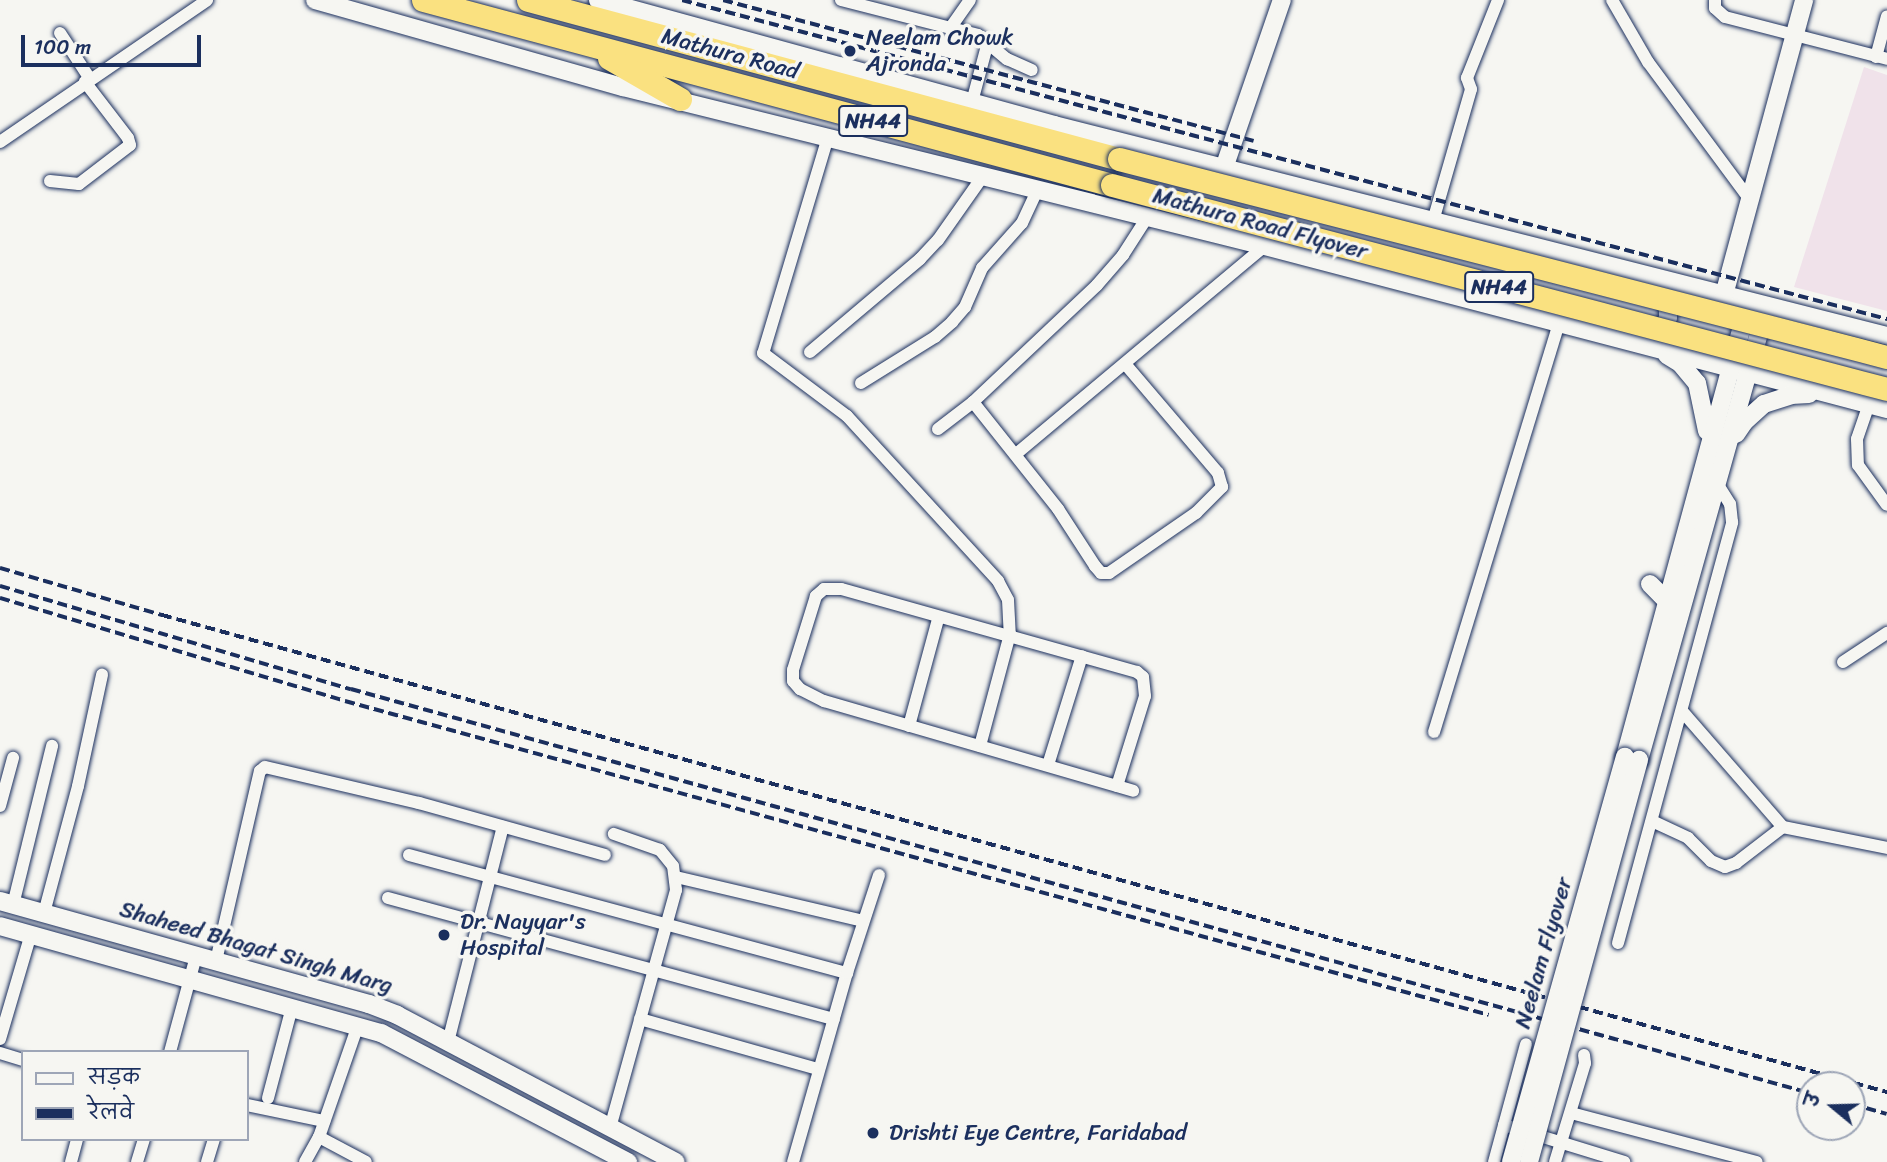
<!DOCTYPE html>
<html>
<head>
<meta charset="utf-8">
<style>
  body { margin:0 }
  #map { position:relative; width:1887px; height:1162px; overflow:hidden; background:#f6f6f2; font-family:Sriracha,"Playpen Sans Deva",sans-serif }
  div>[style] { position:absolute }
  .built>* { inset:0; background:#f0e2ea }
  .roads { filter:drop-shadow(0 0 2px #1b2f5e) drop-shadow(0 0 2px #1b2f5e) }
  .street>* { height:12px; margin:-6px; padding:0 6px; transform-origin:6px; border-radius:6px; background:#f6f6f2 }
  .secondary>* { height:18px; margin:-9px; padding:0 9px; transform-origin:9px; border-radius:9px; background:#f6f6f2 }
  .highway>* { height:23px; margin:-11.5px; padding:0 11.5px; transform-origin:11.5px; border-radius:11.5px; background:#fae180 }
  .rail>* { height:3.5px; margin-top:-1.75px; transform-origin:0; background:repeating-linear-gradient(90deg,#1b2f5e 0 10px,transparent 0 15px) }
  .bridges { filter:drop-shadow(0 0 2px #1b2f5e) drop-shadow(0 0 2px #1b2f5e) }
  .secondary-bridge>* { height:18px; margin:-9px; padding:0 9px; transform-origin:9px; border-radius:9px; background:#f6f6f2 }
  .highway-bridge>* { height:23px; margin:-11.5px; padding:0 11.5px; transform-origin:11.5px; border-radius:11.5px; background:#fae180 }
  .dots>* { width:19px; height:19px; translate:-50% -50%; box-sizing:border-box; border:4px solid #f6f6f2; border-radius:50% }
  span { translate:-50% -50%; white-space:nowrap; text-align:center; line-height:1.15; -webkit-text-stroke:7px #f6f6f2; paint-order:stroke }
  .shield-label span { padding:2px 5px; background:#f6f6f2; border:2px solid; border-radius:5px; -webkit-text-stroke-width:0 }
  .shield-label { font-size:21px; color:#1b2f5e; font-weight:700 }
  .poi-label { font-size:23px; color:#1b2f5e }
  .left { translate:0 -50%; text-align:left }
  .street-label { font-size:23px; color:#1b2f5e }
  .legend { position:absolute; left:21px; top:1050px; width:228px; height:91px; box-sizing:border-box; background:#f6f6f2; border:2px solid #9ea6b7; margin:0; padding:9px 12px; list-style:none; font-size:21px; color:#1b2f5e }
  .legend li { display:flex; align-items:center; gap:14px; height:35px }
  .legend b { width:35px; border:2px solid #9ea6b7 }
  .north { position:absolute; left:1796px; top:1071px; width:70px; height:70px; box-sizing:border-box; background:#f6f6f2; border:2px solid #9ea6b7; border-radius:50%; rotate:289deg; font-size:19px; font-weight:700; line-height:28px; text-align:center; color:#1b2f5e }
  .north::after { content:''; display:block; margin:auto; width:24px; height:32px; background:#1b2f5e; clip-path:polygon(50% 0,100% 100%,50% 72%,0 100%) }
  .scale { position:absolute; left:21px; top:35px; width:180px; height:32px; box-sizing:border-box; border:4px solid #1b2f5e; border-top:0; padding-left:9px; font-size:21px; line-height:24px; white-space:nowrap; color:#1b2f5e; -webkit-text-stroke:5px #f6f6f2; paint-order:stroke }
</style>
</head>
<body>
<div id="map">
  <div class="built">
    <i style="clip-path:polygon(1864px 67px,1887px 75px,1887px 311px,1794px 287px)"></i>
  </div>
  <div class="roads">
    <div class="street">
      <i style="left:841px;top:0;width:141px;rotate:14.3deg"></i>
      <i style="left:978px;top:35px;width:38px;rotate:40deg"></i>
      <i style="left:1007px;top:59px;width:27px;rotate:24deg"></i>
      <i style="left:1612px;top:0;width:72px;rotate:59.9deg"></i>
      <i style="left:1648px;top:62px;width:172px;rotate:53.5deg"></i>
      <i style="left:1715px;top:0;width:8px;rotate:90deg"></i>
      <i style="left:1715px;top:8px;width:13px;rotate:42deg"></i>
      <i style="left:1725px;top:17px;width:167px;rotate:14.5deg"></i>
      <i style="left:951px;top:27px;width:33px;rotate:-55deg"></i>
      <i style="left:60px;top:33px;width:55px;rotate:56.9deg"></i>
      <i style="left:1876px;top:57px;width:42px;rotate:-75deg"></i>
      <i style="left:972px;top:102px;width:62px;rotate:-75.1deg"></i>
      <i style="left:828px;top:137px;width:226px;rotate:106.7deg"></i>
      <i style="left:763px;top:353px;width:105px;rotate:36.9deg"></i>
      <i style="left:847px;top:416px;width:224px;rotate:47.5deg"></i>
      <i style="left:998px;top:581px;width:21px;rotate:62deg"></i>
      <i style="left:1008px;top:600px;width:34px;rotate:87deg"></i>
      <i style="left:1010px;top:634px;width:116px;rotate:105deg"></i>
      <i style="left:0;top:142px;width:251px;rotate:-34.4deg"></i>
      <i style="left:50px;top:181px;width:29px;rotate:6deg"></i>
      <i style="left:79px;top:184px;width:64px;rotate:-37.4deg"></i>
      <i style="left:130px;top:145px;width:7px;rotate:-106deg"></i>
      <i style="left:128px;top:138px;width:71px;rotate:-127.5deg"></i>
      <i style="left:1433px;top:221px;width:137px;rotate:-73.9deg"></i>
      <i style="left:1471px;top:89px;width:12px;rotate:-110deg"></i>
      <i style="left:1467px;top:78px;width:84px;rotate:-68.3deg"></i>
      <i style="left:810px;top:352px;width:144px;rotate:-40.2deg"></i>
      <i style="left:920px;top:259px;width:26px;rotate:-47deg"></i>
      <i style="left:938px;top:240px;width:78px;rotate:-54.9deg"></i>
      <i style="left:861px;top:383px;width:87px;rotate:-31.9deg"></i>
      <i style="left:935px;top:337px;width:23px;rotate:-41deg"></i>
      <i style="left:952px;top:322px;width:20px;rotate:-49deg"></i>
      <i style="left:965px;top:307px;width:43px;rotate:-66.4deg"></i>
      <i style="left:982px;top:268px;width:60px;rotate:-48.4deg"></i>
      <i style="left:1022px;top:223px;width:38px;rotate:-65deg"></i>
      <i style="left:973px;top:402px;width:137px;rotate:51.5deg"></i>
      <i style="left:1058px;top:509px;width:68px;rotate:57deg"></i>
      <i style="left:1095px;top:566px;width:9px;rotate:49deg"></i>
      <i style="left:1101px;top:573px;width:8px"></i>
      <i style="left:1109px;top:573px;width:106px;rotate:-34.6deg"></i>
      <i style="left:1196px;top:513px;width:37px;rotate:-45deg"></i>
      <i style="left:1222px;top:487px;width:15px;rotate:-106deg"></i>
      <i style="left:1218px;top:473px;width:142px;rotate:-130.4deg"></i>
      <i style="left:1869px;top:404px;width:37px;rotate:109deg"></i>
      <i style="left:1857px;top:439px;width:26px;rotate:88deg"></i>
      <i style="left:1858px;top:465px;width:49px;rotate:54.1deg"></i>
      <i style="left:938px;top:429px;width:44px;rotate:-37.6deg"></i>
      <i style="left:973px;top:402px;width:170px;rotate:-43.3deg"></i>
      <i style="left:1097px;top:285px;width:40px;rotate:-49deg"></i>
      <i style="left:1123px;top:255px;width:46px;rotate:-57.3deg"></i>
      <i style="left:1016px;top:454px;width:324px;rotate:-39.9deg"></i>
      <i style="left:1843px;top:662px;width:53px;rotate:-33.4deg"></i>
      <i style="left:1682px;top:711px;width:154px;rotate:49deg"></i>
      <i style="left:1783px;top:827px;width:106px;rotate:11.4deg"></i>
      <i style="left:909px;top:726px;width:111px;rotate:-74.8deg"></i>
      <i style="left:1434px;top:732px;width:428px;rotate:-73deg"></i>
      <i style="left:1048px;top:765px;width:114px;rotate:-72.7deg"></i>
      <i style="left:1117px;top:786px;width:94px;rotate:-72.7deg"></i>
      <i style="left:1145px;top:696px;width:19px;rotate:-96deg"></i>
      <i style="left:1143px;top:677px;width:8px;rotate:-140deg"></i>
      <i style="left:1137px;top:672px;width:307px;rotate:-164.3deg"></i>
      <i style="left:841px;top:589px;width:17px;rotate:180deg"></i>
      <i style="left:824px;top:589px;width:11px;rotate:139deg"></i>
      <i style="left:816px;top:596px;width:77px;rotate:107.3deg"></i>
      <i style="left:793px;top:670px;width:11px;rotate:90deg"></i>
      <i style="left:793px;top:681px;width:11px;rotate:49deg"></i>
      <i style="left:800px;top:689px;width:27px;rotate:27deg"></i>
      <i style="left:824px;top:701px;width:322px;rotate:16.2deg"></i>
      <i style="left:0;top:806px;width:50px;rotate:-74.8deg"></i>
      <i style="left:1652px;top:821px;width:40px;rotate:25deg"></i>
      <i style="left:1688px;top:838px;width:33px;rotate:45deg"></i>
      <i style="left:1711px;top:861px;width:15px;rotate:23deg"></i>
      <i style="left:1725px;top:867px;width:12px;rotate:-20deg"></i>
      <i style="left:1736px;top:863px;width:59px;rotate:-37.5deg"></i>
      <i style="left:409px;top:855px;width:454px;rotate:15.1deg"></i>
      <i style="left:676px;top:877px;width:192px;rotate:13.2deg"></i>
      <i style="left:388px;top:898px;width:462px;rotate:15.2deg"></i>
      <i style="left:13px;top:905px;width:164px;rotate:-76.2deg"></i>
      <i style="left:44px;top:913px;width:131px;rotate:-75deg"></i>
      <i style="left:78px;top:786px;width:114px;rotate:-77.8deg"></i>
      <i style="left:1618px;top:943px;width:436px;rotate:-74.8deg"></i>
      <i style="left:1732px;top:522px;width:18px;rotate:-96deg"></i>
      <i style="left:1730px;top:504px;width:22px;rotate:-122deg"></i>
      <i style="left:216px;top:961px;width:195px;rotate:-77deg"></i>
      <i style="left:260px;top:771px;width:6px;rotate:-39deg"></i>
      <i style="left:265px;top:767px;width:158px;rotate:13.2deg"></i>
      <i style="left:419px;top:803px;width:193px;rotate:15.6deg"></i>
      <i style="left:640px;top:1019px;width:185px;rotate:15.7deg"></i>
      <i style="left:0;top:1039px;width:109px;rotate:-73.6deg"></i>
      <i style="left:448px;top:1042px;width:222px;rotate:-75.7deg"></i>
      <i style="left:170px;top:1052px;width:99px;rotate:-74.8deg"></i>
      <i style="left:0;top:1053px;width:24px;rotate:17deg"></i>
      <i style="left:268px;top:1098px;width:94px;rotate:-75.2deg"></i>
      <i style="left:247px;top:1105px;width:79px;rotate:11.7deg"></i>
      <i style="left:1571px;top:1113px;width:192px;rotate:14.8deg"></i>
      <i style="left:1504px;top:1125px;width:126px;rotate:17.1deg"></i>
      <i style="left:610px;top:1128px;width:247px;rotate:-74.5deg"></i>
      <i style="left:676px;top:890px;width:24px;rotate:-97deg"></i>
      <i style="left:673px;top:866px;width:21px;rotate:-129deg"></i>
      <i style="left:660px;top:850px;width:49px;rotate:-160.8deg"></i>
      <i style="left:319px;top:1137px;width:53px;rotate:28deg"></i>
      <i style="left:71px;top:1162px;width:24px;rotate:-75deg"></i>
      <i style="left:137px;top:1162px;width:24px;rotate:-73deg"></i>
      <i style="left:207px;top:1162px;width:24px;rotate:-73deg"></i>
      <i style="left:305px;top:1162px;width:29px;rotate:-61deg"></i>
      <i style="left:319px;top:1137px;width:119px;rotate:-70.8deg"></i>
      <i style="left:793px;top:1162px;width:197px;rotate:-74.1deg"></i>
      <i style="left:847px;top:973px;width:103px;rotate:-71.9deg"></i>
      <i style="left:1494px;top:1162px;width:122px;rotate:-74.8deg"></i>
      <i style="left:1555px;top:1162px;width:103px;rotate:-73.1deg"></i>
      <i style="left:1585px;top:1063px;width:8px;rotate:-97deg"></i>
    </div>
    <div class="secondary">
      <i style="left:315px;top:0;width:320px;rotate:15.8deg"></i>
      <i style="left:623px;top:87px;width:661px;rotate:13.91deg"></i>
      <i style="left:1265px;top:246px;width:643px;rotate:14.68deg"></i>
      <i style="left:598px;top:0;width:473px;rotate:15.3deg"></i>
      <i style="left:1054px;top:125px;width:859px;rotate:14.21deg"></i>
      <i style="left:1224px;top:168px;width:178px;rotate:-71deg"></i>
      <i style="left:1724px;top:295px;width:306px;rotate:-74.8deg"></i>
      <i style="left:1655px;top:340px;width:8px;rotate:-40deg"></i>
      <i style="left:1661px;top:335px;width:18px;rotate:-68deg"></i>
      <i style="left:1668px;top:318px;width:29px;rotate:-90deg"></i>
      <i style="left:1667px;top:355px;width:15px;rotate:32deg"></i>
      <i style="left:1680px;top:363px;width:26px;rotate:50deg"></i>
      <i style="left:1697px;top:383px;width:49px;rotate:78.2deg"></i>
      <i style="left:1736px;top:434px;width:14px;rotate:-56deg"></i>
      <i style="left:1744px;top:422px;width:27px;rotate:-42deg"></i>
      <i style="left:1764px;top:404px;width:28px;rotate:-18deg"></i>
      <i style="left:1791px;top:395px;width:18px;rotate:-3deg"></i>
      <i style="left:1650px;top:584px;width:23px;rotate:45deg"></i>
      <i style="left:1625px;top:757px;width:466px;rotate:-74.8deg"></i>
      <i style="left:1639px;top:760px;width:462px;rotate:-74.3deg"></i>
      <i style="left:0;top:901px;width:383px;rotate:15.6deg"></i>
      <i style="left:369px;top:1004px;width:30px;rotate:21deg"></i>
      <i style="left:397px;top:1015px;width:315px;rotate:27.8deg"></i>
      <i style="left:0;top:926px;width:396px;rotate:15.7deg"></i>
      <i style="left:381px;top:1033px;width:279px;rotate:27.6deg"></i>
    </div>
    <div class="highway">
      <i style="left:423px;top:0;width:713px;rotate:15.03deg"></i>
      <i style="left:528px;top:0;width:612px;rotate:15.06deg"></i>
      <i style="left:609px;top:58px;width:82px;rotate:30deg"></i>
    </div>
  </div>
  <div class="rail">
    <i style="left:682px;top:0;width:1247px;rotate:14.83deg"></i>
    <i style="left:723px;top:0;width:549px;rotate:14.87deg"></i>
    <i style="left:0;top:568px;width:169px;rotate:16.2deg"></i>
    <i style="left:162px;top:615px;width:1790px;rotate:15.46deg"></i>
    <i style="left:0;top:586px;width:366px;rotate:16.4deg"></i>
    <i style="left:351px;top:689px;width:1514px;rotate:15.48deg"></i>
    <i style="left:0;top:598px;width:360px;rotate:16.6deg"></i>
    <i style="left:345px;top:701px;width:1186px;rotate:15.35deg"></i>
    <i style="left:1852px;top:1104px;width:36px;rotate:16deg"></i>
  </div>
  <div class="bridges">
    <div class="secondary-bridge">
      <i style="left:1511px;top:1162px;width:421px;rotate:-74.3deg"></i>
      <i style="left:1529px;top:1162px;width:417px;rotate:-74.7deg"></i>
    </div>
    <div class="highway-bridge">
      <i style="left:1119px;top:159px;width:793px;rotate:14.46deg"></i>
      <i style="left:1112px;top:185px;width:801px;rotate:14.75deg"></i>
    </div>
  </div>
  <div class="dots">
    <i style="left:850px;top:51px;background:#1b2f5e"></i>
    <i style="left:444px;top:935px;background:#1b2f5e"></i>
    <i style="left:873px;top:1133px;background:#1b2f5e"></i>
  </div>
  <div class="shield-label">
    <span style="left:873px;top:121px">NH44</span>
    <span style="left:1499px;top:287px">NH44</span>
  </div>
  <div class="poi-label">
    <span class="left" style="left:866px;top:51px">Neelam Chowk<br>Ajronda</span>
    <span class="left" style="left:460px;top:935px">Dr. Nayyar's<br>Hospital</span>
    <span class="left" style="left:889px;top:1133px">Drishti Eye Centre, Faridabad</span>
  </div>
  <div class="street-label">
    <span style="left:730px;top:54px;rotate:15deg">Mathura Road</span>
    <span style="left:1260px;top:224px;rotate:15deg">Mathura Road Flyover</span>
    <span style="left:256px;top:948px;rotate:16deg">Shaheed Bhagat Singh Marg</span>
    <span style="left:1544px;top:953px;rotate:-74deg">Neelam Flyover</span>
  </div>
  <ul class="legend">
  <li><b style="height:9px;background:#f6f6f2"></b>सड़क</li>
  <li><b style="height:9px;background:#1b2f5e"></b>रेलवे</li>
  </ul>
  <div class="north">उ</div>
  <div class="scale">100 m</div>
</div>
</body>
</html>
